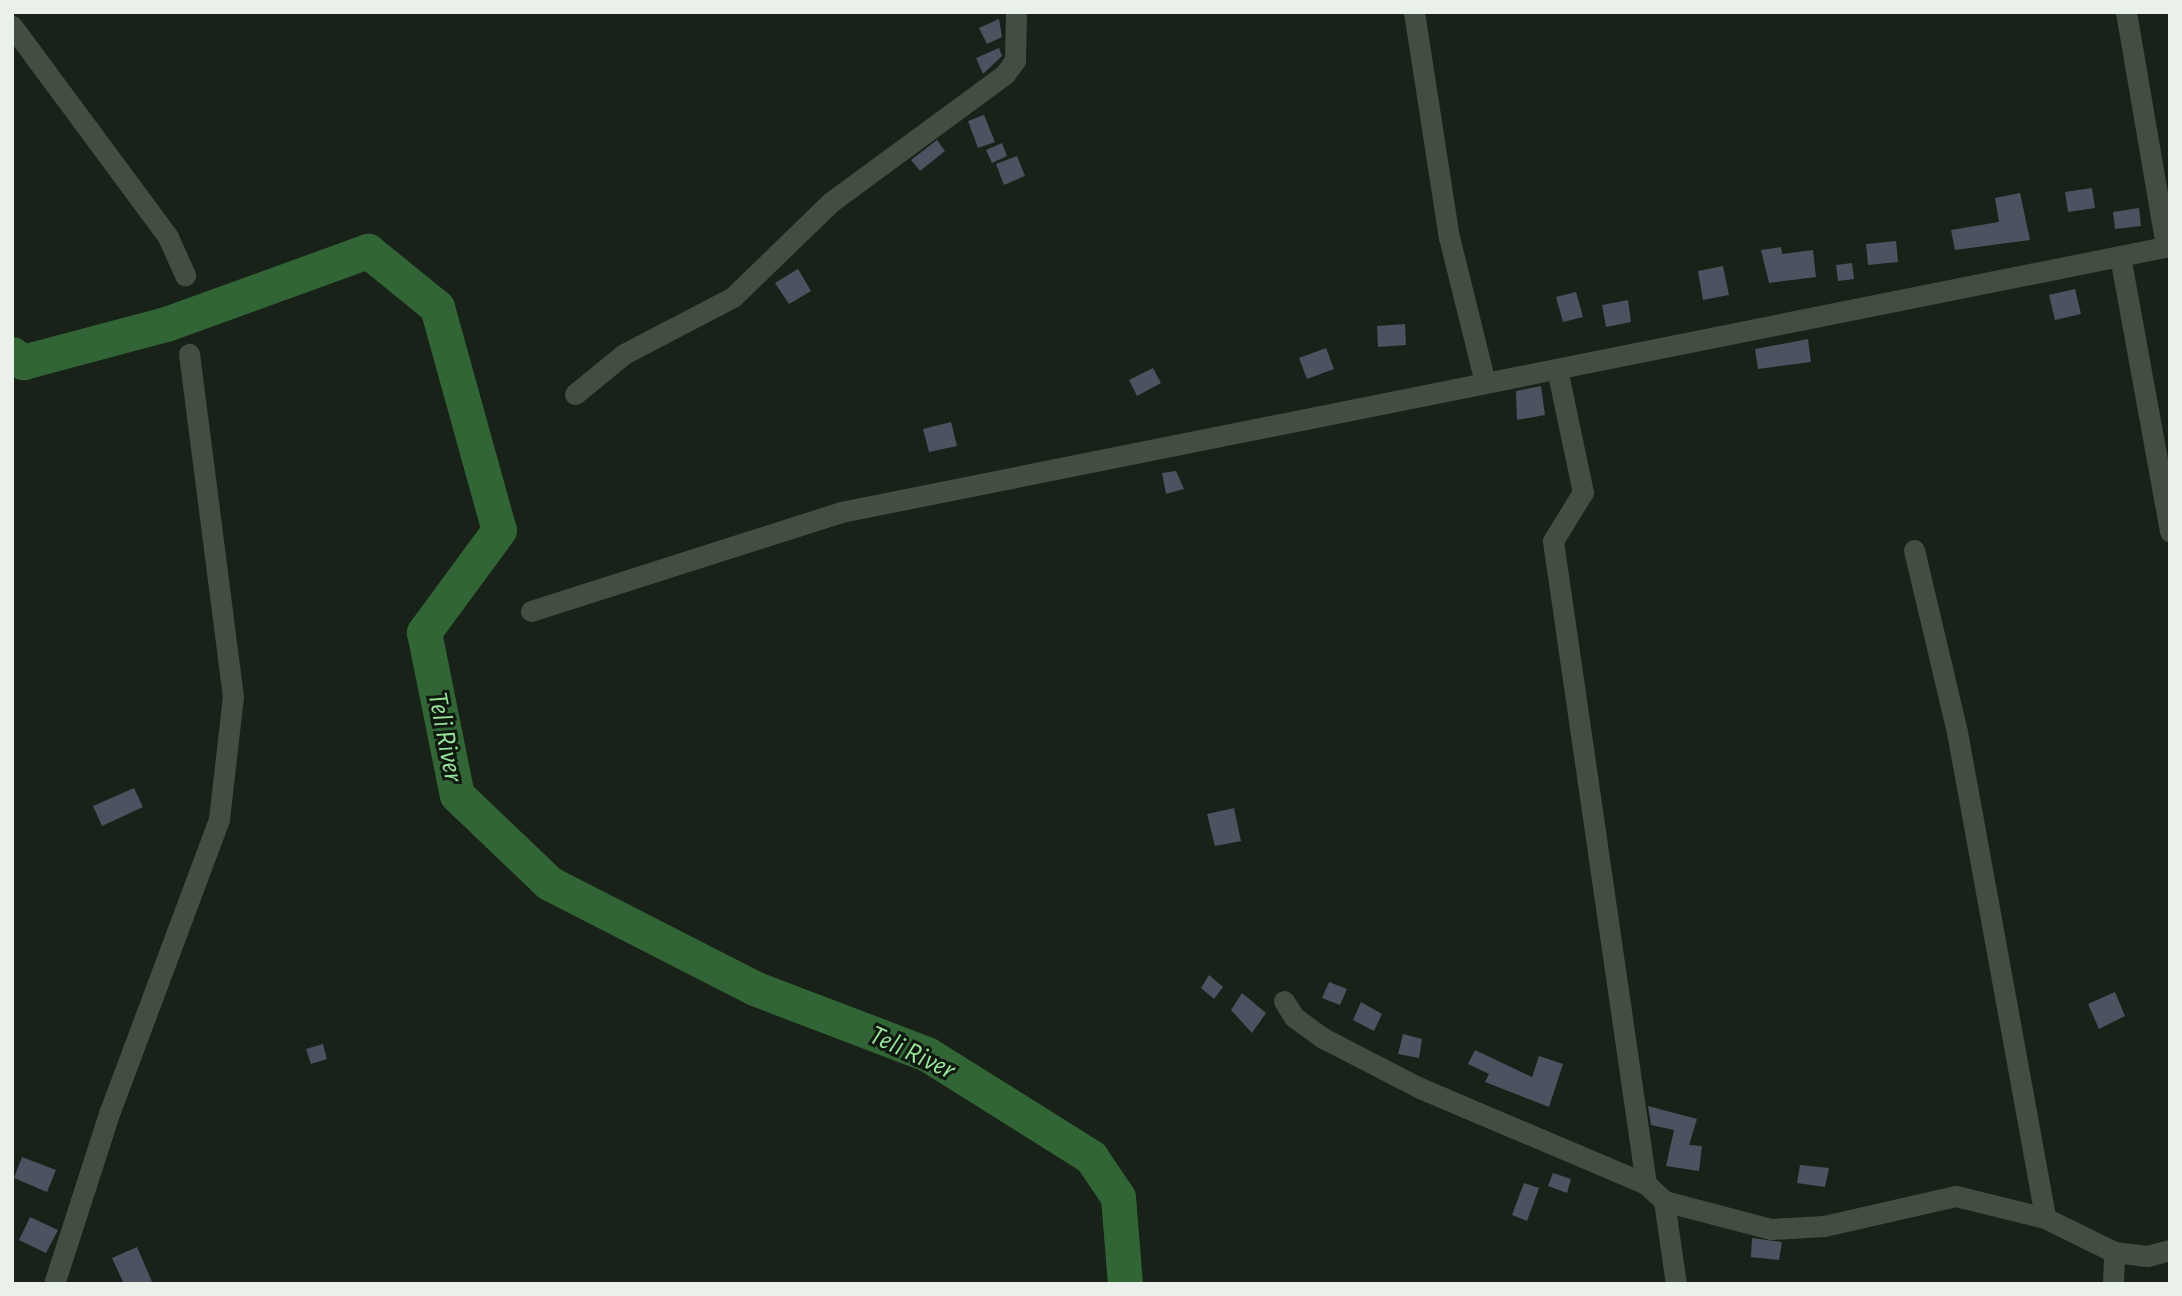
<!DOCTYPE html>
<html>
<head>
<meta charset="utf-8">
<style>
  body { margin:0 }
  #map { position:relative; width:2182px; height:1296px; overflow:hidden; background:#182218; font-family:"Alegreya Sans",sans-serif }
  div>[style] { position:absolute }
  .river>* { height:35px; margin:-17.5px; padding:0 17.5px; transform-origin:17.5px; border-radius:17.5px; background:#326535 }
  .building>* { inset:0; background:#4c5260 }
  .minor>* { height:21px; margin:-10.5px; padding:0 10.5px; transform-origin:10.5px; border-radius:10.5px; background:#424e42 }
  span { translate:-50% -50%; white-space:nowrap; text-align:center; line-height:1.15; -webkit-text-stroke:6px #0f190f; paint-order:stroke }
  .water-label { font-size:28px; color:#99e49c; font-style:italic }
  .frame { position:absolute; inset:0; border:14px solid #eaf1ea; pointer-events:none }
</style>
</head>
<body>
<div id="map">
  <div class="river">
    <i style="left:12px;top:354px;width:14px;rotate:36deg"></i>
    <i style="left:23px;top:362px;width:148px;rotate:-14.9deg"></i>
    <i style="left:166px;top:324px;width:215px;rotate:-19.9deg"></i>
    <i style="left:368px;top:251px;width:89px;rotate:39.1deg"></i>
    <i style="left:437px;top:307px;width:231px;rotate:74.5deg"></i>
    <i style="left:499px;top:530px;width:127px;rotate:126.3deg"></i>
    <i style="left:424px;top:632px;width:166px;rotate:78.6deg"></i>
    <i style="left:457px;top:795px;width:127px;rotate:43.7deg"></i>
    <i style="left:549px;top:883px;width:230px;rotate:27.1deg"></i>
    <i style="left:754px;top:988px;width:185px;rotate:20.9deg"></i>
    <i style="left:927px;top:1054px;width:194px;rotate:32.1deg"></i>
    <i style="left:1091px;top:1157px;width:48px;rotate:56deg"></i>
    <i style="left:1118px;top:1197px;width:87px;rotate:85.4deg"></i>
  </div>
  <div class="building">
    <i style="clip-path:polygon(999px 19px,1002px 37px,987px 44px,979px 28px)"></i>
    <i style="clip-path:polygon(999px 48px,1002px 56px,983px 74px,976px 58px)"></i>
    <i style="clip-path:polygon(984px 115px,995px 142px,978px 148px,968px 121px)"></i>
    <i style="clip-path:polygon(937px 140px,945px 151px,920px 171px,911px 160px)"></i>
    <i style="clip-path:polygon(1002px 143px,1007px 156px,992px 163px,986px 150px)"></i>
    <i style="clip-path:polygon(1017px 156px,1025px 176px,1004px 185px,996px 164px)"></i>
    <i style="clip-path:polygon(2092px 188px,2095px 208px,2068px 212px,2065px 192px)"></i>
    <i style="clip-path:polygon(2020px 193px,2030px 240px,1955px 250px,1951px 230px,1999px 222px,1995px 198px)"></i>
    <i style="clip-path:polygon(2139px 208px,2141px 226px,2115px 229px,2113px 212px)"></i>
    <i style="clip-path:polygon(1896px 241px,1898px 262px,1868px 265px,1866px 244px)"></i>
    <i style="clip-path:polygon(1781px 247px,1782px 254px,1813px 250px,1816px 277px,1769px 283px,1761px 250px)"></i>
    <i style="clip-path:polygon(1852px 263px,1854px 279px,1838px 281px,1836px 265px)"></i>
    <i style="clip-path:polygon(1723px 266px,1729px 295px,1703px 300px,1698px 271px)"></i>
    <i style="clip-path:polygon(798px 269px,811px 291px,789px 304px,775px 283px)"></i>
    <i style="clip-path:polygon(2075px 289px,2081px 314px,2055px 320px,2049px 295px)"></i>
    <i style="clip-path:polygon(1576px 292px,1583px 317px,1563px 322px,1556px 297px)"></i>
    <i style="clip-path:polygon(1628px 300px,1631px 322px,1606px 327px,1602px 305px)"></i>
    <i style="clip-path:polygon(1405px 324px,1406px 345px,1378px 347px,1377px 326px)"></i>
    <i style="clip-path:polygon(1808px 339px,1811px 362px,1758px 369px,1755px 349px)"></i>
    <i style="clip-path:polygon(1326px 348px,1334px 369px,1307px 379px,1299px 358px)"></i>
    <i style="clip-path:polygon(1153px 368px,1161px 383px,1137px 396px,1129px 380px)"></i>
    <i style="clip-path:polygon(1541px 386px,1545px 415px,1517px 420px,1516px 391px)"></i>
    <i style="clip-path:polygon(951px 422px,957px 446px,929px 452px,923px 429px)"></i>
    <i style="clip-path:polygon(1176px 471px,1184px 489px,1166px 494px,1162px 473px)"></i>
    <i style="clip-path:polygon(134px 788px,143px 807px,102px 826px,93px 806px)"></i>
    <i style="clip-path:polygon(1234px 808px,1241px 841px,1215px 846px,1207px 814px)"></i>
    <i style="clip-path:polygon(1209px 975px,1223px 987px,1214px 999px,1201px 988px)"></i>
    <i style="clip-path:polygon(1329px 982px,1347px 989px,1340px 1005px,1322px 998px)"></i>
    <i style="clip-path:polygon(2115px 992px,2125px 1016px,2099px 1029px,2088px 1004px)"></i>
    <i style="clip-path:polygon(1242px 993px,1266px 1013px,1252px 1033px,1231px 1010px)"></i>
    <i style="clip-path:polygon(1361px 1002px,1382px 1014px,1374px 1031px,1353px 1020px)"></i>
    <i style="clip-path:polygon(1403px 1034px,1422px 1039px,1419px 1058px,1398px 1054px)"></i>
    <i style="clip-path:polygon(323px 1044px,327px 1059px,311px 1064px,306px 1049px)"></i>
    <i style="clip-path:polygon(1475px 1050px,1532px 1077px,1539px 1056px,1563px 1064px,1549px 1107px,1485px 1082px,1489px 1074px,1468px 1064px)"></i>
    <i style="clip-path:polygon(1648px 1106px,1697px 1119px,1689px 1145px,1702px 1146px,1699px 1171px,1666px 1166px,1674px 1130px,1651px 1125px)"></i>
    <i style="clip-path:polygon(22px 1157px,56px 1170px,47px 1192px,14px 1178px)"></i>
    <i style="clip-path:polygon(1800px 1165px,1829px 1168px,1825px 1187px,1797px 1183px)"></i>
    <i style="clip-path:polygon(1553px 1173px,1571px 1179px,1567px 1193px,1548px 1186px)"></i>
    <i style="clip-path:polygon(1524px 1183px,1539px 1188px,1527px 1221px,1512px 1215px)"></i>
    <i style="clip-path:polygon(30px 1217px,58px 1230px,46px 1253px,19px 1240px)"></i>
    <i style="clip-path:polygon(1752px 1238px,1782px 1242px,1779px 1260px,1751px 1257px)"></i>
    <i style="clip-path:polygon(137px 1247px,153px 1284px,124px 1284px,112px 1258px)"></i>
  </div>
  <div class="minor">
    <i style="left:1414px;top:12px;width:228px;rotate:81.2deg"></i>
    <i style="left:1449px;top:237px;width:145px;rotate:76.1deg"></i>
    <i style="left:2126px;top:12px;width:238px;rotate:80.3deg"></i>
    <i style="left:12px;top:26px;width:262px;rotate:53.5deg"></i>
    <i style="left:168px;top:237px;width:42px;rotate:65.9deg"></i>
    <i style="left:2120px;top:256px;width:280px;rotate:79.7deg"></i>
    <i style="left:1557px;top:369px;width:126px;rotate:78.1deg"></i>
    <i style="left:1583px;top:492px;width:57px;rotate:121.5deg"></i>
    <i style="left:1553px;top:541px;width:650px;rotate:81.77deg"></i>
    <i style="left:1646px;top:1184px;width:25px;rotate:43deg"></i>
    <i style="left:1664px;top:1201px;width:111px;rotate:14.7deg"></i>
    <i style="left:1771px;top:1229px;width:53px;rotate:-3.2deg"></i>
    <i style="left:1824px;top:1226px;width:135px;rotate:-12.8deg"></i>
    <i style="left:1956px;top:1196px;width:92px;rotate:13.9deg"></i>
    <i style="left:2045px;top:1218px;width:77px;rotate:26.2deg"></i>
    <i style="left:2114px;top:1252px;width:33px;rotate:7deg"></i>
    <i style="left:2147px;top:1256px;width:24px;rotate:-15deg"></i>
    <i style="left:575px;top:394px;width:63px;rotate:-39.2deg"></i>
    <i style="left:624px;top:354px;width:123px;rotate:-27.6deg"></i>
    <i style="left:733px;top:297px;width:136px;rotate:-44.1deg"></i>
    <i style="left:831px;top:202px;width:216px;rotate:-36.3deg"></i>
    <i style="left:1005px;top:74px;width:17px;rotate:-54deg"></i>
    <i style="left:1015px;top:60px;width:48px;rotate:-88.8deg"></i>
    <i style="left:1914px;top:550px;width:187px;rotate:76.7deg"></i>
    <i style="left:1957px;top:732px;width:494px;rotate:79.7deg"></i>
    <i style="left:531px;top:611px;width:325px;rotate:-17.7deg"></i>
    <i style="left:841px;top:512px;width:1355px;rotate:-11.32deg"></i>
    <i style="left:1284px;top:1001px;width:19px;rotate:58deg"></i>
    <i style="left:1294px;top:1017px;width:36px;rotate:36deg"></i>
    <i style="left:1323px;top:1038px;width:109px;rotate:27.3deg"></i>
    <i style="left:1420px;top:1088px;width:246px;rotate:23deg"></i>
    <i style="left:1664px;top:1201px;width:84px;rotate:81.8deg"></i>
    <i style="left:54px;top:1284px;width:182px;rotate:-72.1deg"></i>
    <i style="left:110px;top:1111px;width:312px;rotate:-69.5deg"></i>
    <i style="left:219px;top:819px;width:123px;rotate:-83.5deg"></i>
    <i style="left:233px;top:697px;width:346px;rotate:-97.3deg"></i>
    <i style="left:2113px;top:1284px;width:32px;rotate:-88deg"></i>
  </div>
  <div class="water-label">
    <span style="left:445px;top:737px;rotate:79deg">Teli River</span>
    <span style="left:912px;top:1053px;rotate:25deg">Teli River</span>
  </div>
  <div class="frame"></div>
</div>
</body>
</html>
